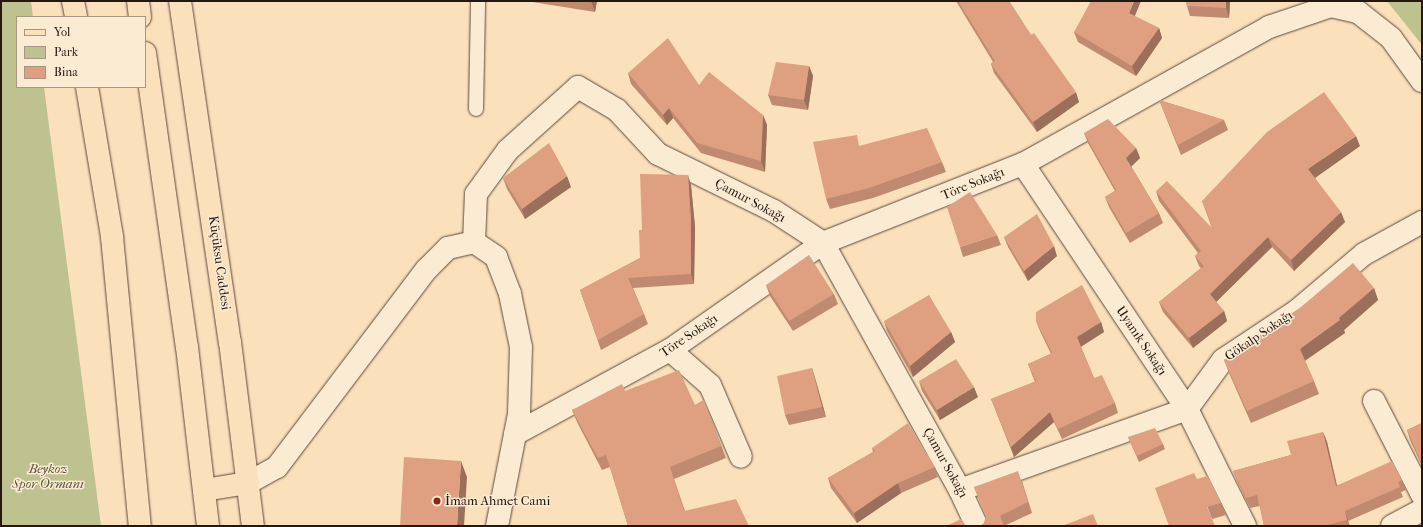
<!DOCTYPE html>
<html>
<head>
<meta charset="utf-8">
<style>
  body { margin:0 }
  #map { position:relative; width:1423px; height:527px; overflow:hidden; background:#fbe0bc; font-family:"IM FELL French Canon",serif }
  div>[style] { position:absolute }
  .green>* { inset:0; background:#bec291 }
  .roads { filter:drop-shadow(0 0 1px #5a493b) drop-shadow(0 0 1px #5a493b) }
  .service>* { height:14px; margin:-7px; padding:0 7px; transform-origin:7px; border-radius:7px; background:#fcebd3 }
  .minor>* { height:22px; margin:-11px; padding:0 11px; transform-origin:11px; border-radius:11px; background:#fcebd3 }
  .primary>* { height:22px; margin:-11px; padding:0 11px; transform-origin:11px; border-radius:11px; background:#fbe0bc }
  .motorway>* { height:22px; margin:-11px; padding:0 11px; transform-origin:11px; border-radius:11px; background:#fbe0bc }
  .wall>* { inset:0; background:#bf8a6f }
  .shaded-wall>* { inset:0; background:#9b705a }
  .building>* { inset:0; background:#dea081 }
  .dots>* { width:11px; height:11px; translate:-50% -50%; box-sizing:border-box; border:2px solid #fcebd3; border-radius:50% }
  span { translate:-50% -50%; white-space:nowrap; text-align:center; line-height:1.15; -webkit-text-stroke:3px #fcebd3; paint-order:stroke }
  .street-label { font-size:13px; color:#241710 }
  .park-label { font-size:13px; color:#5a533d; font-style:italic }
  .poi-label { font-size:13px; color:#241710 }
  .left { translate:0 -50%; text-align:left }
  .frame { position:absolute; inset:0; border:2px solid #241710; pointer-events:none }
  .legend { position:absolute; left:16px; top:16px; width:130px; height:72px; box-sizing:border-box; background:#fcebd3; border:1px solid #a69685; margin:0; padding:5px 7px; list-style:none; font-size:12px; color:#241710 }
  .legend li { display:flex; align-items:center; gap:8px; height:20px }
  .legend b { width:20px; border:1px solid #a69685 }
</style>
</head>
<body>
<div id="map">
  <div class="green">
    <i style="clip-path:polygon(1px 1px,31px 1px,33px 17px,17px 17px,17px 87px,44px 87px,101px 526px,1px 526px)"></i>
    <i style="clip-path:polygon(1387px 1px,1422px 1px,1422px 45px)"></i>
  </div>
  <div class="roads">
    <div class="service">
      <i style="left:476px;top:109px;width:108px;rotate:-88.9deg"></i>
    </div>
    <div class="minor">
      <i style="left:1023px;top:164px;width:295px;rotate:56.2deg"></i>
      <i style="left:1187px;top:409px;width:131px;rotate:63.6deg"></i>
      <i style="left:474px;top:242px;width:48px;rotate:-87.6deg"></i>
      <i style="left:476px;top:194px;width:54px;rotate:-54deg"></i>
      <i style="left:508px;top:150px;width:94px;rotate:-42deg"></i>
      <i style="left:578px;top:87px;width:45px;rotate:30.5deg"></i>
      <i style="left:617px;top:110px;width:60px;rotate:47deg"></i>
      <i style="left:658px;top:154px;width:129px;rotate:26.2deg"></i>
      <i style="left:774px;top:211px;width:59px;rotate:33.1deg"></i>
      <i style="left:823px;top:243px;width:282px;rotate:61deg"></i>
      <i style="left:960px;top:490px;width:40px;rotate:65deg"></i>
      <i style="left:670px;top:350px;width:53px;rotate:41.2deg"></i>
      <i style="left:710px;top:385px;width:78px;rotate:66.7deg"></i>
      <i style="left:1374px;top:401px;width:106px;rotate:62.9deg"></i>
      <i style="left:515px;top:434px;width:176px;rotate:-28.5deg"></i>
      <i style="left:670px;top:350px;width:187px;rotate:-35deg"></i>
      <i style="left:823px;top:243px;width:215px;rotate:-21.6deg"></i>
      <i style="left:1023px;top:164px;width:282px;rotate:-29.1deg"></i>
      <i style="left:1269px;top:27px;width:65px;rotate:-18.7deg"></i>
      <i style="left:1331px;top:6px;width:28px;rotate:13deg"></i>
      <i style="left:1358px;top:12px;width:42px;rotate:38.2deg"></i>
      <i style="left:1391px;top:38px;width:53px;rotate:54.2deg"></i>
      <i style="left:248px;top:483px;width:33px;rotate:-29deg"></i>
      <i style="left:277px;top:467px;width:248px;rotate:-52.9deg"></i>
      <i style="left:427px;top:269px;width:30px;rotate:-45deg"></i>
      <i style="left:448px;top:248px;width:27px;rotate:-13deg"></i>
      <i style="left:474px;top:242px;width:27px;rotate:34deg"></i>
      <i style="left:496px;top:257px;width:40px;rotate:69deg"></i>
      <i style="left:510px;top:294px;width:54px;rotate:78.3deg"></i>
      <i style="left:521px;top:347px;width:67px;rotate:91.7deg"></i>
      <i style="left:519px;top:414px;width:114px;rotate:101.1deg"></i>
      <i style="left:960px;top:490px;width:241px;rotate:-19.6deg"></i>
      <i style="left:1187px;top:409px;width:61px;rotate:-53.7deg"></i>
      <i style="left:1223px;top:360px;width:90px;rotate:-33.7deg"></i>
      <i style="left:1298px;top:310px;width:87px;rotate:-40.3deg"></i>
      <i style="left:1364px;top:254px;width:66px;rotate:-28.9deg"></i>
      <i style="left:1392px;top:526px;width:34px;rotate:-28deg"></i>
    </div>
    <div class="primary">
      <i style="left:138px;top:1px;width:16px;rotate:83deg"></i>
      <i style="left:180px;top:1px;width:345px;rotate:81.7deg"></i>
      <i style="left:230px;top:342px;width:185px;rotate:82.9deg"></i>
      <i style="left:145px;top:53px;width:297px;rotate:81.9deg"></i>
      <i style="left:187px;top:347px;width:180px;rotate:83.3deg"></i>
      <i style="left:204px;top:490px;width:45px;rotate:-9deg"></i>
    </div>
    <div class="motorway">
      <i style="left:73px;top:1px;width:16px;rotate:79deg"></i>
      <i style="left:87px;top:87px;width:152px;rotate:80.5deg"></i>
      <i style="left:112px;top:237px;width:290px;rotate:84.5deg"></i>
    </div>
  </div>
  <div class="wall">
    <i style="clip-path:polygon(526px 1px,597px 1px,595px 12px)"></i>
    <i style="clip-path:polygon(956px 1px,1009px 1px,1031px 35px,1079px 102px,1037px 132px,994px 73px,991px 64px,993px 62px)"></i>
    <i style="clip-path:polygon(1186px 1px,1230px 1px,1229px 18px,1190px 16px,1187px 6px)"></i>
    <i style="clip-path:polygon(1135px 17px,1159px 28px,1162px 38px,1136px 76px,1078px 42px,1074px 32px)"></i>
    <i style="clip-path:polygon(809px 66px,813px 76px,808px 110px,772px 105px,768px 95px)"></i>
    <i style="clip-path:polygon(628px 73px,699px 85px,763px 115px,767px 125px,765px 172px,701px 153px,673px 118px,667px 125px,631px 84px)"></i>
    <i style="clip-path:polygon(1159px 100px,1224px 120px,1228px 130px,1181px 155px)"></i>
    <i style="clip-path:polygon(1084px 133px,1136px 148px,1140px 158px,1131px 166px,1159px 213px,1163px 223px,1130px 243px,1109px 207px,1105px 197px,1115px 191px,1088px 143px)"></i>
    <i style="clip-path:polygon(861px 146px,942px 162px,946px 172px,873px 198px,830px 209px,826px 199px)"></i>
    <i style="clip-path:polygon(1360px 146px,1315px 178px,1345px 222px,1294px 271px,1272px 247px,1216px 302px,1224px 311px,1227px 321px,1193px 348px,1163px 312px,1159px 302px,1201px 268px,1199px 266px,1195px 256px,1198px 253px,1159px 201px,1156px 191px,1212px 228px,1202px 201px)"></i>
    <i style="clip-path:polygon(503px 178px,571px 187px,525px 219px,507px 189px)"></i>
    <i style="clip-path:polygon(691px 185px,695px 227px,694px 284px,633px 288px,644px 314px,648px 324px,601px 350px,580px 290px,640px 258px,642px 230px)"></i>
    <i style="clip-path:polygon(997px 235px,1001px 245px,963px 257px,960px 247px)"></i>
    <i style="clip-path:polygon(1004px 237px,1057px 256px,1028px 281px,1008px 247px)"></i>
    <i style="clip-path:polygon(766px 285px,834px 294px,838px 304px,793px 331px,770px 296px)"></i>
    <i style="clip-path:polygon(1374px 288px,1378px 300px,1344px 330px,1345px 333px,1305px 361px,1314px 381px,1319px 394px,1251px 423px,1229px 373px,1224px 360px)"></i>
    <i style="clip-path:polygon(884px 321px,951px 332px,955px 342px,913px 377px,887px 331px)"></i>
    <i style="clip-path:polygon(1036px 321px,1101px 322px,1104px 332px,1081px 347px,1094px 378px,1115px 403px,1118px 413px,1062px 439px,1054px 422px,1014px 457px,991px 399px,1035px 382px,1028px 364px,1051px 354px,1040px 331px)"></i>
    <i style="clip-path:polygon(812px 368px,815px 378px,826px 417px,789px 425px,785px 415px)"></i>
    <i style="clip-path:polygon(919px 381px,978px 397px,940px 420px,922px 391px)"></i>
    <i style="clip-path:polygon(625px 391px,695px 405px,704px 400px,726px 458px,674px 479px,685px 511px,628px 526px,610px 467px,602px 470px,577px 422px,572px 410px)"></i>
    <i style="clip-path:polygon(1422px 423px,1422px 466px,1410px 440px,1407px 430px)"></i>
    <i style="clip-path:polygon(1323px 432px,1327px 442px,1337px 485px,1402px 480px,1406px 490px,1401px 492px,1403px 497px,1348px 521px,1350px 526px,1264px 526px,1260px 506px,1250px 508px,1237px 481px,1233px 471px,1291px 455px)"></i>
    <i style="clip-path:polygon(1128px 437px,1163px 444px,1165px 449px,1139px 462px)"></i>
    <i style="clip-path:polygon(872px 448px,935px 467px,938px 477px,901px 493px,857px 523px,831px 488px,828px 478px,873px 452px)"></i>
    <i style="clip-path:polygon(1197px 479px,1221px 503px,1226px 515px,1212px 519px)"></i>
    <i style="clip-path:polygon(1022px 481px,1032px 513px,1004px 526px,984px 523px,986px 517px,974px 487px)"></i>
  </div>
  <div class="shaded-wall">
    <i style="clip-path:polygon(591px 1px,597px 1px,595px 12px)"></i>
    <i style="clip-path:polygon(1134px 1px,1141px 1px,1132px 23px,1129px 13px)"></i>
    <i style="clip-path:polygon(1226px 1px,1230px 1px,1229px 18px,1226px 8px)"></i>
    <i style="clip-path:polygon(1159px 28px,1162px 38px,1136px 76px,1132px 66px)"></i>
    <i style="clip-path:polygon(809px 66px,813px 76px,808px 110px,804px 100px)"></i>
    <i style="clip-path:polygon(1076px 92px,1079px 102px,1037px 132px,1033px 122px)"></i>
    <i style="clip-path:polygon(669px 108px,673px 118px,667px 125px,663px 115px)"></i>
    <i style="clip-path:polygon(763px 115px,767px 125px,765px 172px,761px 161px)"></i>
    <i style="clip-path:polygon(1356px 136px,1360px 146px,1312px 180px,1308px 169px)"></i>
    <i style="clip-path:polygon(1136px 148px,1140px 158px,1130px 168px,1126px 158px)"></i>
    <i style="clip-path:polygon(688px 175px,691px 185px,695px 227px,694px 284px,691px 274px)"></i>
    <i style="clip-path:polygon(567px 176px,571px 187px,525px 219px,522px 209px)"></i>
    <i style="clip-path:polygon(1341px 212px,1345px 222px,1294px 271px,1291px 260px)"></i>
    <i style="clip-path:polygon(1268px 237px,1272px 247px,1214px 304px,1210px 294px)"></i>
    <i style="clip-path:polygon(1054px 246px,1057px 256px,1028px 281px,1024px 271px)"></i>
    <i style="clip-path:polygon(1374px 288px,1378px 300px,1344px 330px,1345px 333px,1304px 361px,1300px 349px)"></i>
    <i style="clip-path:polygon(1224px 311px,1227px 321px,1193px 348px,1189px 338px)"></i>
    <i style="clip-path:polygon(1101px 322px,1104px 332px,1080px 347px,1077px 337px)"></i>
    <i style="clip-path:polygon(951px 332px,955px 342px,913px 377px,910px 366px)"></i>
    <i style="clip-path:polygon(812px 368px,815px 378px,826px 417px,822px 407px)"></i>
    <i style="clip-path:polygon(974px 387px,978px 397px,940px 420px,937px 410px)"></i>
    <i style="clip-path:polygon(1050px 412px,1054px 422px,1014px 457px,1011px 447px)"></i>
    <i style="clip-path:polygon(1323px 432px,1327px 442px,1339px 496px,1336px 486px)"></i>
    <i style="clip-path:polygon(461px 461px,467px 477px,464px 526px,457px 526px)"></i>
    <i style="clip-path:polygon(898px 483px,901px 493px,857px 523px,854px 513px)"></i>
    <i style="clip-path:polygon(1345px 511px,1348px 521px,1350px 526px,1347px 520px)"></i>
  </div>
  <div class="building">
    <i style="clip-path:polygon(958px 1px,1009px 1px,1031px 35px,1034px 33px,1076px 92px,1033px 122px,991px 64px,995px 61px)"></i>
    <i style="clip-path:polygon(1091px 1px,1134px 1px,1129px 13px,1159px 28px,1132px 66px,1074px 32px)"></i>
    <i style="clip-path:polygon(1186px 1px,1226px 1px,1226px 8px,1187px 6px)"></i>
    <i style="clip-path:polygon(668px 38px,699px 85px,709px 72px,763px 115px,761px 161px,697px 143px,669px 108px,663px 115px,628px 73px)"></i>
    <i style="clip-path:polygon(776px 62px,809px 66px,804px 100px,768px 95px)"></i>
    <i style="clip-path:polygon(1324px 92px,1356px 136px,1308px 169px,1341px 212px,1291px 260px,1268px 237px,1210px 294px,1224px 311px,1189px 338px,1159px 302px,1204px 266px,1195px 256px,1201px 251px,1156px 191px,1167px 181px,1213px 229px,1202px 201px,1267px 132px)"></i>
    <i style="clip-path:polygon(1159px 100px,1224px 120px,1178px 145px)"></i>
    <i style="clip-path:polygon(1108px 119px,1136px 148px,1126px 158px,1159px 213px,1126px 233px,1105px 197px,1116px 190px,1084px 133px)"></i>
    <i style="clip-path:polygon(927px 128px,942px 162px,869px 188px,826px 199px,813px 142px,857px 135px,859px 146px)"></i>
    <i style="clip-path:polygon(549px 143px,567px 176px,522px 209px,503px 178px)"></i>
    <i style="clip-path:polygon(640px 174px,688px 175px,691px 217px,691px 274px,628px 278px,644px 314px,598px 340px,580px 290px,640px 258px,639px 230px,642px 230px)"></i>
    <i style="clip-path:polygon(970px 192px,997px 235px,960px 247px,947px 207px)"></i>
    <i style="clip-path:polygon(1037px 214px,1054px 246px,1024px 271px,1004px 237px)"></i>
    <i style="clip-path:polygon(809px 255px,834px 294px,789px 321px,766px 285px)"></i>
    <i style="clip-path:polygon(1353px 263px,1374px 288px,1339px 318px,1340px 320px,1300px 349px,1314px 381px,1247px 411px,1224px 360px,1301px 307px)"></i>
    <i style="clip-path:polygon(1082px 285px,1101px 322px,1077px 337px,1094px 378px,1102px 375px,1115px 403px,1058px 429px,1050px 412px,1011px 447px,991px 399px,1036px 381px,1028px 364px,1052px 353px,1036px 321px,1036px 312px)"></i>
    <i style="clip-path:polygon(929px 295px,951px 332px,910px 366px,884px 321px)"></i>
    <i style="clip-path:polygon(956px 359px,974px 387px,937px 410px,919px 381px)"></i>
    <i style="clip-path:polygon(812px 368px,822px 407px,785px 415px,777px 376px)"></i>
    <i style="clip-path:polygon(679px 370px,695px 405px,704px 400px,721px 446px,670px 467px,684px 511px,736px 499px,749px 526px,628px 526px,606px 455px,598px 458px,572px 410px,622px 384px,625px 391px)"></i>
    <i style="clip-path:polygon(908px 423px,935px 467px,898px 483px,854px 513px,828px 478px,875px 451px,872px 448px)"></i>
    <i style="clip-path:polygon(1422px 423px,1422px 464px,1407px 430px)"></i>
    <i style="clip-path:polygon(1155px 428px,1163px 444px,1137px 456px,1128px 437px)"></i>
    <i style="clip-path:polygon(1323px 432px,1336px 486px,1392px 461px,1402px 480px,1398px 482px,1400px 487px,1345px 511px,1347px 520px,1323px 526px,1264px 526px,1257px 495px,1246px 498px,1233px 471px,1291px 455px,1287px 441px)"></i>
    <i style="clip-path:polygon(404px 457px,461px 461px,457px 526px,400px 526px)"></i>
    <i style="clip-path:polygon(1018px 471px,1028px 502px,1000px 516px,1004px 526px,980px 526px,984px 523px,986px 517px,974px 487px)"></i>
    <i style="clip-path:polygon(1194px 473px,1197px 479px,1208px 476px,1221px 503px,1207px 507px,1215px 526px,1169px 526px,1155px 488px)"></i>
    <i style="clip-path:polygon(1093px 514px,1098px 526px,1062px 526px)"></i>
    <i style="clip-path:polygon(961px 519px,966px 526px,946px 526px)"></i>
  </div>
  <div class="dots">
    <i style="left:437px;top:501px;background:#8f2418"></i>
  </div>
  <div class="street-label">
    <span style="left:973px;top:184px;rotate:-22deg">Töre Sokağı</span>
    <span style="left:750px;top:201px;rotate:28deg">Çamur Sokağı</span>
    <span style="left:219px;top:263px;rotate:82deg">Küçüksu Caddesi</span>
    <span style="left:689px;top:336px;rotate:-34deg">Töre Sokağı</span>
    <span style="left:1259px;top:336px;rotate:-34deg">Gökalp Sokağı</span>
    <span style="left:1141px;top:341px;rotate:56deg">Uyanık Sokağı</span>
    <span style="left:945px;top:463px;rotate:61deg">Çamur Sokağı</span>
  </div>
  <div class="park-label">
    <span style="left:48px;top:477px">Beykoz<br>Spor Ormanı</span>
  </div>
  <div class="poi-label">
    <span class="left" style="left:445px;top:501px">İmam Ahmet Cami</span>
  </div>
  <div class="frame"></div>
  <ul class="legend">
  <li><b style="height:5px;background:#fbe0bc"></b>Yol</li>
  <li><b style="height:11px;background:#bec291"></b>Park</li>
  <li><b style="height:11px;background:#dea081"></b>Bina</li>
  </ul>
</div>
</body>
</html>
